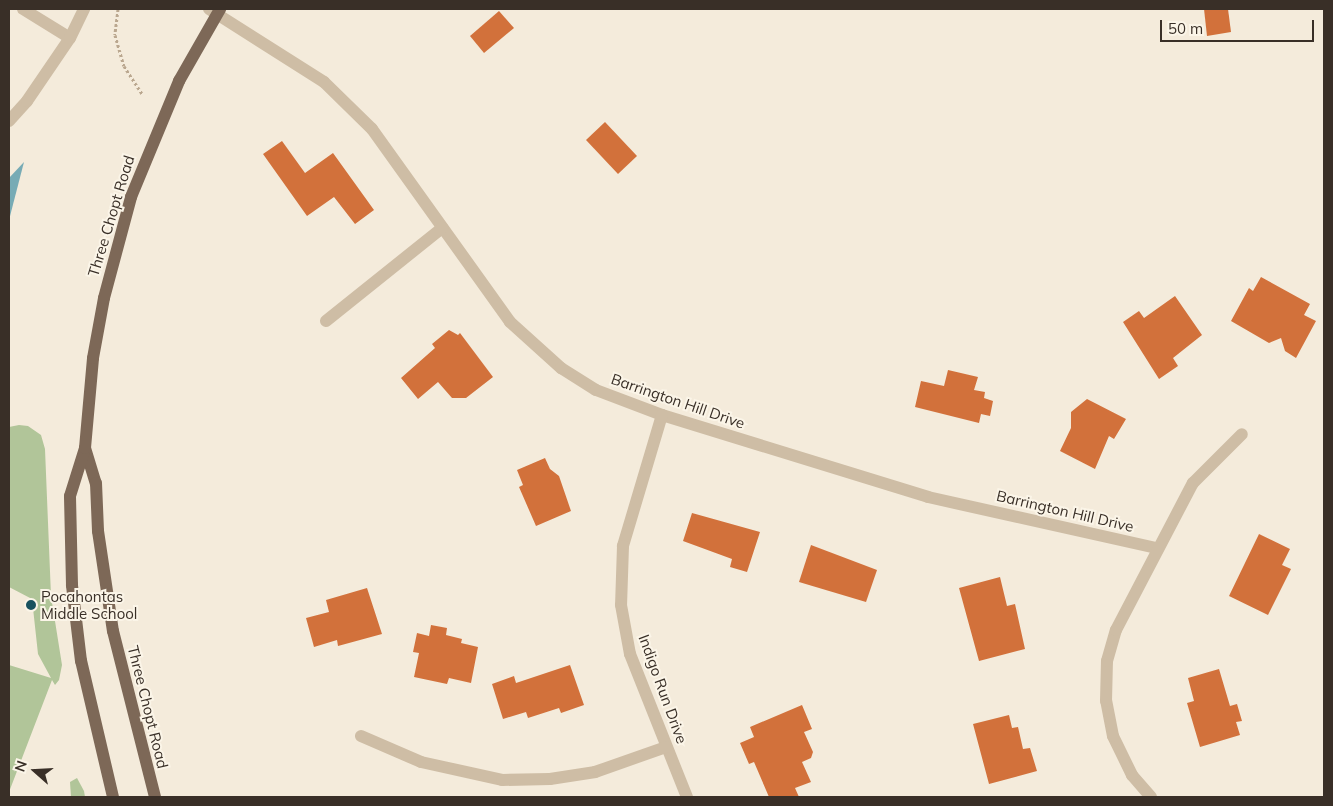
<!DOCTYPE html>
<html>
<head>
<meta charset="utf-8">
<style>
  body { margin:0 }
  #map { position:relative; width:1333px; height:806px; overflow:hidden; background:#f4ebdb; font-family:Mulish,sans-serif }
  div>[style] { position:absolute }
  .green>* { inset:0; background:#b1c599 }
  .water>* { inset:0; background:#77abb5 }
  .building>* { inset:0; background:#d2713b }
  .path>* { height:3px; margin-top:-1.5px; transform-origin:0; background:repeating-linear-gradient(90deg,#baa78f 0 2.5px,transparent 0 5px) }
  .minor>* { height:12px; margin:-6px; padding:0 6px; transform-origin:6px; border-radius:6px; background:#cebda5 }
  .major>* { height:12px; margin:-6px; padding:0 6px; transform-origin:6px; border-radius:6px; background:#7d6857 }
  .dots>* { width:14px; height:14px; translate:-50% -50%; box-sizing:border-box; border:2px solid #fbf5e8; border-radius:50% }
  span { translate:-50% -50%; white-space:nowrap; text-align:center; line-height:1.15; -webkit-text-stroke:4px #fbf5e8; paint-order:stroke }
  .street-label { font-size:15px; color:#392f27 }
  .poi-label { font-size:15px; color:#392f27 }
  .left { translate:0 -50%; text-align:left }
  .frame { position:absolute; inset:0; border:10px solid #392f27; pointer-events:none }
  .north { position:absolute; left:10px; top:746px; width:50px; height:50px; -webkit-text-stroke:4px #fbf5e8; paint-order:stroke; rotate:289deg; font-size:14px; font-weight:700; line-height:20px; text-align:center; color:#392f27 }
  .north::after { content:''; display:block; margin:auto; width:18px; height:22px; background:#392f27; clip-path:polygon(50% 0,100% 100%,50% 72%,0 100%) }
  .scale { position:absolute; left:1160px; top:20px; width:154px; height:22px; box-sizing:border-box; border:2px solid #392f27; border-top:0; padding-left:6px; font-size:15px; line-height:18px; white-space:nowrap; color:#392f27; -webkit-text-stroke:4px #fbf5e8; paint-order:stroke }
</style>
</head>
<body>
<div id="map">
  <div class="green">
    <i style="clip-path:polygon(19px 425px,28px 426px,41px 435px,45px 449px,51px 596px,62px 665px,59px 680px,55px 685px,52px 680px,9px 792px,9px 665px,51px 678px,38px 654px,32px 599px,9px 587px,9px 427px)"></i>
    <i style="clip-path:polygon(77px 778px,84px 791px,85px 797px,71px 797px,70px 782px)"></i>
  </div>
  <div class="water">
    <i style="clip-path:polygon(24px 162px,9px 220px,9px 178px)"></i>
  </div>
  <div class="building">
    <i style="clip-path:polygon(1204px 9px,1228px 9px,1231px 32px,1207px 36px)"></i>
    <i style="clip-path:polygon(499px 11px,514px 28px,484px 53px,470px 36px)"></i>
    <i style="clip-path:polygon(605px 122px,637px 156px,618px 174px,586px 140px)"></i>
    <i style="clip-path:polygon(282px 141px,305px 173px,333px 153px,374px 210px,355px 224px,334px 197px,307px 216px,263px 154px)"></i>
    <i style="clip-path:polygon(1261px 277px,1310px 304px,1304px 315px,1316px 321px,1296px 358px,1285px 351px,1281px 338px,1269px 343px,1231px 321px,1249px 288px,1253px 291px)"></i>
    <i style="clip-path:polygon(1175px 296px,1202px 335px,1173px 358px,1178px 366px,1159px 379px,1123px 322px,1139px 311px,1144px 318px)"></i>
    <i style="clip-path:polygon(449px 330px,458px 335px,460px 333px,493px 377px,466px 398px,452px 398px,438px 382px,418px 399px,401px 378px,435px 348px,432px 344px)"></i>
    <i style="clip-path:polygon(948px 370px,978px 377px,974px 390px,985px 392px,984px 398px,993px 401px,990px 416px,981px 414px,979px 423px,915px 407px,921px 381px,944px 386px)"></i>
    <i style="clip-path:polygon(1087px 399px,1126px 419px,1114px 439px,1109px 436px,1095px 469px,1060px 451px,1071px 428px,1071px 412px)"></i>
    <i style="clip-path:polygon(545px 458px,550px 469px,559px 476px,571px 511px,536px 526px,519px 487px,523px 485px,517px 470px)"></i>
    <i style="clip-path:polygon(692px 513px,760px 532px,747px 572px,730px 567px,732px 559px,683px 541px)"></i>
    <i style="clip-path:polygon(1259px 534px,1290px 549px,1282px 565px,1291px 569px,1268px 615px,1229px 596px)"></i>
    <i style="clip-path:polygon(811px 545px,877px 570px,866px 602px,799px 582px)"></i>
    <i style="clip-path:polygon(1000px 577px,1007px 606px,1015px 604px,1025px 649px,979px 661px,959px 588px)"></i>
    <i style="clip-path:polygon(367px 588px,382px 634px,338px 646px,337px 640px,314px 647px,306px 618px,329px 612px,326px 600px)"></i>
    <i style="clip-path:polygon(431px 625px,447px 628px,446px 635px,462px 639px,461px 643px,478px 647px,471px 683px,449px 678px,447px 684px,414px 677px,419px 653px,413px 652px,417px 633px,429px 636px)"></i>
    <i style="clip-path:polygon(570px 665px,584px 705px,561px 713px,559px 708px,528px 718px,526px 712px,503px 719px,492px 684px,514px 676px,516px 683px)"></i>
    <i style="clip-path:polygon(1219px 669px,1230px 706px,1237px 704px,1242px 721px,1236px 722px,1240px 735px,1200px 747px,1187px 703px,1194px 701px,1188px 678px)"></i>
    <i style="clip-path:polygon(802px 705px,812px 729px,804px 732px,813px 752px,811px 758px,802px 762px,811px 782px,795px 788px,799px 797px,769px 797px,754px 762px,749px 764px,740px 743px,754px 737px,750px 727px)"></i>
    <i style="clip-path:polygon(1009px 715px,1012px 728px,1018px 727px,1023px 749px,1030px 748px,1037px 771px,989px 784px,973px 724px)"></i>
  </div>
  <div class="path">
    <i style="left:118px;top:9px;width:26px;rotate:97deg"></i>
    <i style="left:115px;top:35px;width:32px;rotate:74deg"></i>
    <i style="left:124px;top:66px;width:33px;rotate:57deg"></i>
  </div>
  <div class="minor">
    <i style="left:23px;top:9px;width:55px;rotate:31.7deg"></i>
    <i style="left:209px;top:9px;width:136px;rotate:32.4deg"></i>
    <i style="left:324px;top:82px;width:67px;rotate:44.4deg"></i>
    <i style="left:372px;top:129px;width:237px;rotate:54.4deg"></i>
    <i style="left:510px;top:322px;width:69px;rotate:42deg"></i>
    <i style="left:561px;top:368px;width:41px;rotate:32.2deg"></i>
    <i style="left:596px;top:390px;width:71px;rotate:20.7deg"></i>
    <i style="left:662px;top:415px;width:278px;rotate:17.1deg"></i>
    <i style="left:928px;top:497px;width:235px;rotate:12.6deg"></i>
    <i style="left:9px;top:121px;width:27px;rotate:-48deg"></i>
    <i style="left:27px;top:101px;width:76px;rotate:-55.7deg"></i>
    <i style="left:70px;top:38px;width:32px;rotate:-64deg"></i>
    <i style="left:326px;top:321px;width:149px;rotate:-38.7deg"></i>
    <i style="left:662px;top:415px;width:137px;rotate:106.6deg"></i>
    <i style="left:623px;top:546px;width:59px;rotate:91.9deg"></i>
    <i style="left:621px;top:605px;width:50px;rotate:79.6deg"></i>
    <i style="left:630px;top:654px;width:154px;rotate:68.3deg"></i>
    <i style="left:361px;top:736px;width:65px;rotate:23.4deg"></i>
    <i style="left:421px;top:762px;width:83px;rotate:12.5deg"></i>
    <i style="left:502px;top:780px;width:48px;rotate:-1.2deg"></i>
    <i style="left:550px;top:779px;width:46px;rotate:-8.8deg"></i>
    <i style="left:595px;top:772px;width:75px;rotate:-19.4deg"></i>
    <i style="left:1151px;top:797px;width:29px;rotate:-131deg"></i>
    <i style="left:1132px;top:775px;width:43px;rotate:-116deg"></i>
    <i style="left:1113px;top:736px;width:36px;rotate:-101deg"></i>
    <i style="left:1106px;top:701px;width:40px;rotate:-88.6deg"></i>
    <i style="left:1107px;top:661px;width:32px;rotate:-74deg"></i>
    <i style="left:1116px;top:630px;width:166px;rotate:-62.4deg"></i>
    <i style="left:1193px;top:483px;width:69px;rotate:-45deg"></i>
  </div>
  <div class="major">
    <i style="left:85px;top:448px;width:37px;rotate:73deg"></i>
    <i style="left:96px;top:483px;width:48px;rotate:87.6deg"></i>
    <i style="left:98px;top:531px;width:101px;rotate:81.5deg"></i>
    <i style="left:113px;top:631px;width:171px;rotate:75.8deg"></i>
    <i style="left:113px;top:797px;width:140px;rotate:-103.2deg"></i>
    <i style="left:81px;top:661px;width:77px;rotate:-96.8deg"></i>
    <i style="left:72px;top:585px;width:89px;rotate:-91.3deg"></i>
    <i style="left:70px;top:496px;width:50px;rotate:-72.6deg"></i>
    <i style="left:85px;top:448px;width:90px;rotate:-84.9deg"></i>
    <i style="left:93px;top:358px;width:61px;rotate:-79.6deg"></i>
    <i style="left:104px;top:298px;width:105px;rotate:-75deg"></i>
    <i style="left:131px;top:197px;width:126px;rotate:-67.5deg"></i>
    <i style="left:179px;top:81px;width:83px;rotate:-60.3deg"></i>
  </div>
  <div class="dots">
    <i style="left:31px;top:605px;background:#18525f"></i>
  </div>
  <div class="street-label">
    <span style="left:111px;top:216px;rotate:-73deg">Three Chopt Road</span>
    <span style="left:678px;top:401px;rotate:19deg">Barrington Hill Drive</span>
    <span style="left:1065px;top:511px;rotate:13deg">Barrington Hill Drive</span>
    <span style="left:663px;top:689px;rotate:70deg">Indigo Run Drive</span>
    <span style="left:148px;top:707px;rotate:76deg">Three Chopt Road</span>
  </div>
  <div class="poi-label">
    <span class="left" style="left:41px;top:605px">Pocahontas<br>Middle School</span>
  </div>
  <div class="frame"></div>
  <div class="north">N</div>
  <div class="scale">50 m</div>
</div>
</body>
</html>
